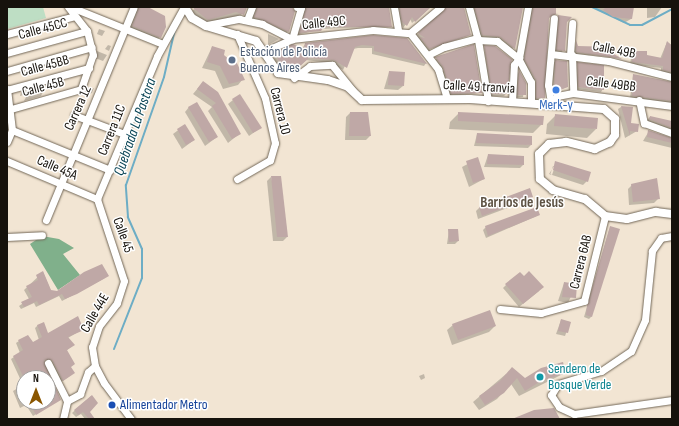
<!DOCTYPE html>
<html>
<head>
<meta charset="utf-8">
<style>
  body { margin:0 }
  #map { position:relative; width:679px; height:426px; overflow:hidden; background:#f2e5d3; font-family:"Sofia Sans Condensed",sans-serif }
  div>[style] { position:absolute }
  .green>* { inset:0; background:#bedec4 }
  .forest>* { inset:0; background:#80b08b }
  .shadow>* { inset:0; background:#0003 }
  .stream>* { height:2px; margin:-1px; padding:0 1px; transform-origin:1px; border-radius:1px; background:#6dadc5 }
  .building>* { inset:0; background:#bfa8a6 }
  .roads { filter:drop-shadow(0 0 1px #726757) drop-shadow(0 0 1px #726757) }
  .minor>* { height:7px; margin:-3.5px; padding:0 3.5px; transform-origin:3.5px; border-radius:3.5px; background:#fff }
  .major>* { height:8px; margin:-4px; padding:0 4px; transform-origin:4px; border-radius:4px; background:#fff }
  .dots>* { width:11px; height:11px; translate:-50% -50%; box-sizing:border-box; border:2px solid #fff; border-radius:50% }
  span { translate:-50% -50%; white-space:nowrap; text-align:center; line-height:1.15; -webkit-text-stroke:3px #fff; paint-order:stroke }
  .street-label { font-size:14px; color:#16120c }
  .service-label { font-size:14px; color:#4e5e75 }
  .left { translate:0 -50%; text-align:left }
  .shop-label { font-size:14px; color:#366cbe }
  .culture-label { font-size:14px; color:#0d838f }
  .transit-label { font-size:14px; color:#164399 }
  .water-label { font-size:15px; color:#094455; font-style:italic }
  .neighbourhood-label { font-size:15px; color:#5e5344; font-weight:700 }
  .frame { position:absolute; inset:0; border:8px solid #16120c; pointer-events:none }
  .north { position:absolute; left:16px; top:370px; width:40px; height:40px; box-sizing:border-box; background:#fff; border:1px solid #a2a09e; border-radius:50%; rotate:0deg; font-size:11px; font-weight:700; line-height:16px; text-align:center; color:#16120c }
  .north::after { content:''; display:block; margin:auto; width:14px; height:18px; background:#8a5600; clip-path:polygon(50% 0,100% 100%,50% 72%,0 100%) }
</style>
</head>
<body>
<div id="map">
  <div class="green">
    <i style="clip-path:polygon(7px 7px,43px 7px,46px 18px,7px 29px)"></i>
  </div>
  <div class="forest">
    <i style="clip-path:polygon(42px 236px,59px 239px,74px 248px,63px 254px,80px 275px,58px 290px,30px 244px)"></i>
  </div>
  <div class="shadow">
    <i style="clip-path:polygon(136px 7px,145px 7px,160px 37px,157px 40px,130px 29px)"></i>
    <i style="clip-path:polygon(197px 7px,246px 7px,240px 17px,205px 22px,191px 12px)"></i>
    <i style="clip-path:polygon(253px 7px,292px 7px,288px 31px,286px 34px,252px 20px)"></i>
    <i style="clip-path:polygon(301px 7px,388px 7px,391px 26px,321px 29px,297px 35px,304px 12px)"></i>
    <i style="clip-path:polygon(396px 7px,431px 7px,412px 23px,410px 19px,403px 28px)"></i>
    <i style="clip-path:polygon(442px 7px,461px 7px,470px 34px,426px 51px,416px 36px,443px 12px)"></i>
    <i style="clip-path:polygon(470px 7px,522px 7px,512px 51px,480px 38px)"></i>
    <i style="clip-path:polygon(529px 7px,555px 7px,548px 18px,541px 100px,534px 100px,522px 62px)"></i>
    <i style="clip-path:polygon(593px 7px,633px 7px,631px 19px,624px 23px)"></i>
    <i style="clip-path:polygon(647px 7px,662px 7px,655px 17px,647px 18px)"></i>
    <i style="clip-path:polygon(559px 17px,566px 22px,562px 53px,554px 52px)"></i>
    <i style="clip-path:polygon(99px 29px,105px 31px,102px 36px,97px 34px)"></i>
    <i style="clip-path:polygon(268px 34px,279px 39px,268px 45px)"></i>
    <i style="clip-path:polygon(407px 39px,426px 63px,424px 66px,372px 54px,372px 48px,358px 48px,353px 49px,343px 70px,331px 63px,305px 60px,292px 72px,279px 71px,273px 56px,296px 45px,302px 49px,305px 44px)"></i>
    <i style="clip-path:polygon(576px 42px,577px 47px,620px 57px,574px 54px)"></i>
    <i style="clip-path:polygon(667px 42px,672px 45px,672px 76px,661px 72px,661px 68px,630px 64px,632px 52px,660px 59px)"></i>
    <i style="clip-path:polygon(108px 45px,111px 46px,109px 51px,105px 49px)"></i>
    <i style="clip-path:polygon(473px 46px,481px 93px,448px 96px,433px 60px)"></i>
    <i style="clip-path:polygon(484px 46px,506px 94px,504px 96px,490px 96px)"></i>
    <i style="clip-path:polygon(212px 47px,243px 79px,238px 85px,223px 89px,215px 71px,202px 68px)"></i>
    <i style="clip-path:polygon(97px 51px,107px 55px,103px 61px,95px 58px)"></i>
    <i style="clip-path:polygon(556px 61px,567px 87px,553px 93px,553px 63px)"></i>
    <i style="clip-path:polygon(578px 63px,603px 89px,601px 92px,576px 89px)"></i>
    <i style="clip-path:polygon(389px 72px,403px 86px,398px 90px,384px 89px)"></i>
    <i style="clip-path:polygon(518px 72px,525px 84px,523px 97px,515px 97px)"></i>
    <i style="clip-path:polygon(633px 75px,672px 82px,672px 107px,630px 98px)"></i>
    <i style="clip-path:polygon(203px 82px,239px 134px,228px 143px,208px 111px,212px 107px,193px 94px)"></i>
    <i style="clip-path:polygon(94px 88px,92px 93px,88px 95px,90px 90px)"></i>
    <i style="clip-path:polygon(28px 91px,27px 94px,20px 96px,21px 92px)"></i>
    <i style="clip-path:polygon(43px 92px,41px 96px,24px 101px,26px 97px)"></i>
    <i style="clip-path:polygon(233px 100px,260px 128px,249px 136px,228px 104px)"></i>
    <i style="clip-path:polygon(189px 107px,217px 137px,205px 146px,185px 112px)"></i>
    <i style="clip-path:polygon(621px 107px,632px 108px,630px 124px,637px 131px,625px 138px,618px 109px)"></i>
    <i style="clip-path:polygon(350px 113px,370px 136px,366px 140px,345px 140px,346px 117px)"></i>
    <i style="clip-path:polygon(459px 113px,542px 124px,533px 133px,449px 129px,450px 122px)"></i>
    <i style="clip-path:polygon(556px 115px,596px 129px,587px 138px,546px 134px,547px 124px)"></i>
    <i style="clip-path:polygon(650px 117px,672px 122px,672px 137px,646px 121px)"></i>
    <i style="clip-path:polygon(185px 125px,194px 140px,182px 149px,173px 134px)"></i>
    <i style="clip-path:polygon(649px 131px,672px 138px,672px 148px,643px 141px)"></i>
    <i style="clip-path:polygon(477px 134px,531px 145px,528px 148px,474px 146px)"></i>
    <i style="clip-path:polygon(488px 155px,523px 165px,520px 168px,484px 167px)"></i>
    <i style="clip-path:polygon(477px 159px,484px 179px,469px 187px,462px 167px)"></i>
    <i style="clip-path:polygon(evenodd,556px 163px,587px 181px,583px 185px,549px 174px,556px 163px,553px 166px,555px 166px,552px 175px,550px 175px,553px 166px)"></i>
    <i style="clip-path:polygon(271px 177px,287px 237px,283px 241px,273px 241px,267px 181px)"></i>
    <i style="clip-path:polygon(632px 185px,659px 198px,654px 203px,629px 205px,628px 189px)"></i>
    <i style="clip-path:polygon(529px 189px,532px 196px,529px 200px,478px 219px,476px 211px,479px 208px)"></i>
    <i style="clip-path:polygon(539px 215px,486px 238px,483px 230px,486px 227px)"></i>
    <i style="clip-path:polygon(610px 227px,591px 317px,589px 319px,584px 317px)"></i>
    <i style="clip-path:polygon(449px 230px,458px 241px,455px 244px,447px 244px)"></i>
    <i style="clip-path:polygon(43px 272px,51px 291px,57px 292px,105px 278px,62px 301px,59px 296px,36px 307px,34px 303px,21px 309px,19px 306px,29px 299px,24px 290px)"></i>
    <i style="clip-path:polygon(564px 283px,576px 285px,568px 303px,558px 301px)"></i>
    <i style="clip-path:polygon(506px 285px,539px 291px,519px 307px,503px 288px)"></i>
    <i style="clip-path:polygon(561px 320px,570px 322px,565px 336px,556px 334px)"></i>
    <i style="clip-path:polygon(evenodd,38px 325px,47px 334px,83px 329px,68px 338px,73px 345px,66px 351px,74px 364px,70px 367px,71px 375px,60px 383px,42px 363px,60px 399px,33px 416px,26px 405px,20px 408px,13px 391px,23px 385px,11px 359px,20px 353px,16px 343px,19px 341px,33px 343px,39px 340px,35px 328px,38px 325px,24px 378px,48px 378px,48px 402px,24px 402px,24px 378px)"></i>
    <i style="clip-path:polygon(453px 325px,495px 326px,489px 332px,452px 345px,447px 330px)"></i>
    <i style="clip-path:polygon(565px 373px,519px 396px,511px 384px,497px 399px,479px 410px,473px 402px,506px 374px,525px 379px)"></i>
    <i style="clip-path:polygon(424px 374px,425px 378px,421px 380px,419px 376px)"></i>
    <i style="clip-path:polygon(91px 396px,89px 412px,94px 419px,85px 419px,81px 414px,76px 417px,72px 413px)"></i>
  </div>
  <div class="stream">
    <i style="left:592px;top:7px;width:42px;rotate:25.3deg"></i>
    <i style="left:630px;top:25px;width:12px"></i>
    <i style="left:642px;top:25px;width:34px;rotate:-28deg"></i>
    <i style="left:114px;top:349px;width:76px;rotate:-68.5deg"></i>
    <i style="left:142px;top:278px;width:29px;rotate:-90deg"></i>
    <i style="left:142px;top:249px;width:35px;rotate:-114deg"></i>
    <i style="left:128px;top:217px;width:32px;rotate:-94deg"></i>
    <i style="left:126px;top:185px;width:114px;rotate:-70.6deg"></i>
    <i style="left:164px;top:77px;width:49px;rotate:-77.1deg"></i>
  </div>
  <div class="building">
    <i style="clip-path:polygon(139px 7px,148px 7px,165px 16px,166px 27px,161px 38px,132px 26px)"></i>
    <i style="clip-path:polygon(192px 7px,247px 7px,244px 15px,236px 12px,208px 20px)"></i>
    <i style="clip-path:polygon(257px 7px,292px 7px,295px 11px,289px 32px,254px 17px)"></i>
    <i style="clip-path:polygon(306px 7px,389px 7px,392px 27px,324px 27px,321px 31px,299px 33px)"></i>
    <i style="clip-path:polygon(399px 7px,431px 7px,415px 22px,412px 17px,407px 26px,402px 22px)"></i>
    <i style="clip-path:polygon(446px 7px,464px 7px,471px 35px,429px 49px,420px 37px,425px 38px,418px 33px)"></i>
    <i style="clip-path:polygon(474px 7px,523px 7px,515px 49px,500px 37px,482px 35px)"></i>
    <i style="clip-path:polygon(533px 7px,556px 7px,556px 14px,549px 18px,545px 98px,536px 98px,536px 80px,524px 59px)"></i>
    <i style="clip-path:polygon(606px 7px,634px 7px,632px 19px,613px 17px,603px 10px)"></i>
    <i style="clip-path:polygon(558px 15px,572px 17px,567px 22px,565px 51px,556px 50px)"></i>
    <i style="clip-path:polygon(373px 35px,407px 38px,427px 64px,374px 51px,374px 46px,362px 45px,355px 47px,347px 68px,334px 60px,309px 58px,296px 70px,282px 68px,275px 52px,293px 44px,304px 50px,305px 43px)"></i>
    <i style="clip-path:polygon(576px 40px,578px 46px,614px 47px,614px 54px,622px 59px,576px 52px)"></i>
    <i style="clip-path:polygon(667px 41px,672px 46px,672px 72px,663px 70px,663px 66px,632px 62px,632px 51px,647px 51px,647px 55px,662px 58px)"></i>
    <i style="clip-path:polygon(474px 44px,482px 93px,451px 94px,443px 67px,435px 57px)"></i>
    <i style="clip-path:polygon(484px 45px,495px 46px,512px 59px,507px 94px,492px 94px)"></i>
    <i style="clip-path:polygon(212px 46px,225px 50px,224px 55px,231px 61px,235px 59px,245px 80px,229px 84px,220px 66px,207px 62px)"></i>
    <i style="clip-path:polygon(555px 60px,567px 61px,568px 87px,554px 92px)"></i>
    <i style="clip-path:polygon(577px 62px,604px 65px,604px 90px,578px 87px)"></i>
    <i style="clip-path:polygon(519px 70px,526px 83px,526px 95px,517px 95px)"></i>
    <i style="clip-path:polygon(389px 71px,405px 72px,404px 86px,388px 85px)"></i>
    <i style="clip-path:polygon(633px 74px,672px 82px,672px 101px,632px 96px)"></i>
    <i style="clip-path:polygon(203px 81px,218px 92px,241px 134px,232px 139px,212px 106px,216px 103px,197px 89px)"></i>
    <i style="clip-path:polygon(240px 94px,262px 128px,253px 133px,232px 99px)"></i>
    <i style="clip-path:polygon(197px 102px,218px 137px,209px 142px,188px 107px)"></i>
    <i style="clip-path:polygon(621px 106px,633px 107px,631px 123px,639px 124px,638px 132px,630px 131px,630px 136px)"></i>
    <i style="clip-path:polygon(350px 112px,368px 112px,371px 136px,349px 136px)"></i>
    <i style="clip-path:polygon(458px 112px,544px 116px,543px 125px,458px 121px)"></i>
    <i style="clip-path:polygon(555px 114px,598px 118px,597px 129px,554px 126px)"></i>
    <i style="clip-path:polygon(650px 116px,672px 121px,672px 128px,649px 119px)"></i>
    <i style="clip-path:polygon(185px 124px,195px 140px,186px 145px,177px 129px)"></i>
    <i style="clip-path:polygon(648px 130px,672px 138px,672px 143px,647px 137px)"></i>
    <i style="clip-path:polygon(477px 133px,532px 136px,532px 145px,476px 143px)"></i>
    <i style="clip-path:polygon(488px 154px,524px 156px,524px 165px,487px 164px)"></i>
    <i style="clip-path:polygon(478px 157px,485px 179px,473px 183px,466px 161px)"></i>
    <i style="clip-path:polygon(555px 161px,591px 172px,588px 182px,553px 170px)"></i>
    <i style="clip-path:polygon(271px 176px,281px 176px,288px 237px,277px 237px)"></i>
    <i style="clip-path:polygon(657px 178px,660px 199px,633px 202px,631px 184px)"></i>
    <i style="clip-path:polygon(530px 188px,533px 197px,482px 216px,479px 207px)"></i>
    <i style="clip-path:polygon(537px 207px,540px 215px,488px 236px,485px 226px)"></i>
    <i style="clip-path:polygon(610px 226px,620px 229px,592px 317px,586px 315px,587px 306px)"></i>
    <i style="clip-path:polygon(448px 229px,458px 229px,459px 241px,449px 242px)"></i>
    <i style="clip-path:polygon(102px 264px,109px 276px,77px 294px,65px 299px,62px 294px,39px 305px,37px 301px,24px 307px,21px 302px,32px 297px,26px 286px,38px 280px,36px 275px,43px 271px,51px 290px,57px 291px,84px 272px)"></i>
    <i style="clip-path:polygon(529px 271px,544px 287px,523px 304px,505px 284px,520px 272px,524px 276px)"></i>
    <i style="clip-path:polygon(564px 282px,577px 284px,576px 298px,562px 297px)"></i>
    <i style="clip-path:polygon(490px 310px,496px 326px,458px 340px,452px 324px)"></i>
    <i style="clip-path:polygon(78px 316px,84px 330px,68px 337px,75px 345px,67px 350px,75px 364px,71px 367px,75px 373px,63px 381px,52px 360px,44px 360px,61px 400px,36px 415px,29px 402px,48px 402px,48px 378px,24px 378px,13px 356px,23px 350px,18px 340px,28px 335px,33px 342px,42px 337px,37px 325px,44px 322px,48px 333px)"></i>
    <i style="clip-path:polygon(561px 319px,571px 322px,568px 333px,558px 331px)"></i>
    <i style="clip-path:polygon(563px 362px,566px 373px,541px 381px,525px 391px,517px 378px,504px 393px,485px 405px,479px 396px,500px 381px,512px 367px,525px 378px,541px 368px)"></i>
    <i style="clip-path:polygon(24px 383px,24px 403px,16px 388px)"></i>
    <i style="clip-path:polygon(92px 395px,98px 403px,90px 412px,95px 419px,89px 419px,83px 412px,78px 415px,74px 410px)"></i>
    <i style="clip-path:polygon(554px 408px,560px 419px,512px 419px,534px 410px)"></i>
  </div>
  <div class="roads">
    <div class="minor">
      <i style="left:71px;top:7px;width:99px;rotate:21.9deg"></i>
      <i style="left:394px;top:7px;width:23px;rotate:80deg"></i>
      <i style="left:469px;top:7px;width:34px;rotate:75deg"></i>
      <i style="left:478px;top:40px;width:62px;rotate:80.7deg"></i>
      <i style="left:247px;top:20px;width:14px;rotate:-69deg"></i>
      <i style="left:207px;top:25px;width:33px;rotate:-11deg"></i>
      <i style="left:239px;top:19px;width:24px;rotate:12deg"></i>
      <i style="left:262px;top:24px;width:34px;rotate:27deg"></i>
      <i style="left:292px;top:39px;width:81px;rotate:-6.3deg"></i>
      <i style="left:373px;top:30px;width:37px;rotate:5deg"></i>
      <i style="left:410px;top:33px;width:40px;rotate:-40deg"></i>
      <i style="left:410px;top:33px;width:46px;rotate:52.1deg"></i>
      <i style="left:438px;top:69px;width:31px;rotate:73deg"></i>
      <i style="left:7px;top:34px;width:70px;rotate:-14.8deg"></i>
      <i style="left:237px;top:34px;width:70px;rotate:66.4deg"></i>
      <i style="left:265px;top:98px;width:46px;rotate:77.5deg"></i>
      <i style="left:275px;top:143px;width:18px;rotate:106deg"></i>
      <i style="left:270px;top:160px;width:38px;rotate:150deg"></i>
      <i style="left:478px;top:40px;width:19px;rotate:3deg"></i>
      <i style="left:497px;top:41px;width:27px;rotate:39deg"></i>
      <i style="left:518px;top:58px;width:27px;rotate:62deg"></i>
      <i style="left:531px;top:82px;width:21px;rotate:90deg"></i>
      <i style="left:263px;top:52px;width:32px;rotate:-24deg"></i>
      <i style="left:292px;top:39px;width:32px;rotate:-74deg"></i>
      <i style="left:301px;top:8px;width:4px;rotate:-166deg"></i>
      <i style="left:7px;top:53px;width:83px;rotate:-15.4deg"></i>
      <i style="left:551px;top:54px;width:58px;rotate:6.9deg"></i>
      <i style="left:609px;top:61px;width:65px;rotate:14.3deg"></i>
      <i style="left:428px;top:55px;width:18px;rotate:-27deg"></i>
      <i style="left:444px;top:47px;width:35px;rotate:-15deg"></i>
      <i style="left:570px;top:55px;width:32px;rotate:-86deg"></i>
      <i style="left:572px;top:55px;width:38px;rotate:88deg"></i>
      <i style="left:7px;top:71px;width:88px;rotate:-15.8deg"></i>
      <i style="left:294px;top:78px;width:20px;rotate:-37deg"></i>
      <i style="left:310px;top:66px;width:22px;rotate:-3deg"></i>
      <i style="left:332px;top:65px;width:33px;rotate:51deg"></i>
      <i style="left:7px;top:89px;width:41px;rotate:83deg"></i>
      <i style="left:12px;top:130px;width:13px;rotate:113deg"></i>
      <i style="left:7px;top:90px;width:85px;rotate:-15deg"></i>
      <i style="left:639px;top:100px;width:24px;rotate:78deg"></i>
      <i style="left:644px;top:123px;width:30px;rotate:20deg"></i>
      <i style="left:512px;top:102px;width:37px;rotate:-87deg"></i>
      <i style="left:514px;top:65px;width:9px;rotate:-54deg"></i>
      <i style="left:519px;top:58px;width:52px;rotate:-80deg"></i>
      <i style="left:551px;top:103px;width:9px;rotate:-49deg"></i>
      <i style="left:557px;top:96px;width:16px;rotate:-11deg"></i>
      <i style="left:573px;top:93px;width:100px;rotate:7.5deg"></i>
      <i style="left:551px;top:103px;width:18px;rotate:-99deg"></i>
      <i style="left:548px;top:85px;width:67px;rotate:-84.9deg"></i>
      <i style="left:11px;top:109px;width:73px;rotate:-15.9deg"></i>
      <i style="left:81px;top:89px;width:36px;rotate:-71deg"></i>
      <i style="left:93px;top:55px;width:25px;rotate:-104deg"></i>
      <i style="left:87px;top:31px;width:31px;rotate:-128deg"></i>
      <i style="left:74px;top:115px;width:51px;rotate:20.6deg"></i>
      <i style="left:12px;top:130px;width:106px;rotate:22.2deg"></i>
      <i style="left:7px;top:161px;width:98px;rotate:22.9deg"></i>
      <i style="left:97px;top:199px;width:86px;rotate:71.8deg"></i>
      <i style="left:124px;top:281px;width:23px;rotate:108deg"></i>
      <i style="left:117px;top:303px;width:29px;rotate:128deg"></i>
      <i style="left:99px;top:326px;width:22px;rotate:108deg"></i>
      <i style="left:92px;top:347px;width:19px;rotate:81deg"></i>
      <i style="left:95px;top:366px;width:19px;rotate:62deg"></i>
      <i style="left:104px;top:383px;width:45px;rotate:53.1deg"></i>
      <i style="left:97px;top:199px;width:155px;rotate:-67.2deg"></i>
      <i style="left:157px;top:56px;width:56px;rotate:-61.1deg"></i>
      <i style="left:46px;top:220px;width:230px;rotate:-67.6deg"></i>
      <i style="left:672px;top:236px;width:11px;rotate:170deg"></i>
      <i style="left:661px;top:238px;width:16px;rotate:125deg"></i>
      <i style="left:652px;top:251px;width:69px;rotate:95.8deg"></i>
      <i style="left:645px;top:320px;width:34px;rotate:114deg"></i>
      <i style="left:631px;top:351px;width:36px;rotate:146deg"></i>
      <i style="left:601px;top:371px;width:45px;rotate:163.2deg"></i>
      <i style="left:558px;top:384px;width:13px;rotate:122deg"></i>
      <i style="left:551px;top:395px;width:14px;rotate:56deg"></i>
      <i style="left:559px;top:407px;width:17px;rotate:25deg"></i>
      <i style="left:574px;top:414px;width:99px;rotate:-8.1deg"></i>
      <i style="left:7px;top:237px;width:35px;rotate:-3deg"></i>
      <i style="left:500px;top:309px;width:41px;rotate:5.6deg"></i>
      <i style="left:541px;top:313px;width:45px;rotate:-15.6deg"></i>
      <i style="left:584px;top:301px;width:88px;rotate:-76.1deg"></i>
      <i style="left:48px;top:363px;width:42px;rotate:63.4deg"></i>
      <i style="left:63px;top:419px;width:18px;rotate:-77deg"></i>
      <i style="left:67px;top:401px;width:15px;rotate:-28deg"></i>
      <i style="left:80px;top:394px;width:23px;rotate:-70deg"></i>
      <i style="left:88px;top:372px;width:9px;rotate:-41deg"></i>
    </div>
    <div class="major">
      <i style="left:185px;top:7px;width:13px;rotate:58deg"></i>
      <i style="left:192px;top:18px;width:16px;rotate:30deg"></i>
      <i style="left:206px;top:26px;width:52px;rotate:16.7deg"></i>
      <i style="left:256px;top:41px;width:39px;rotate:55deg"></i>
      <i style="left:278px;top:73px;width:50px;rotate:8deg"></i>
      <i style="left:328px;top:80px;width:21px;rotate:19deg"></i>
      <i style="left:348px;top:87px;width:19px;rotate:43deg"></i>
      <i style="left:362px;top:100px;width:108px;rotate:-0.5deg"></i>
      <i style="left:470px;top:99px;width:134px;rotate:4.3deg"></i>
      <i style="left:604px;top:109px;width:15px;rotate:42deg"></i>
      <i style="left:615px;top:119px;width:16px;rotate:90deg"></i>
      <i style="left:615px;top:135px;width:9px;rotate:126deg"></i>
      <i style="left:610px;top:142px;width:17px;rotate:155deg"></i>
      <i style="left:595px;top:149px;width:30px;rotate:-166deg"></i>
      <i style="left:566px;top:142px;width:17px;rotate:173deg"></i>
      <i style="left:549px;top:144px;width:14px;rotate:135deg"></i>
      <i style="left:539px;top:154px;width:25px;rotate:88deg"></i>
      <i style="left:540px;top:179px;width:17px;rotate:40deg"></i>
      <i style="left:553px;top:190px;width:33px;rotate:16deg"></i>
      <i style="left:585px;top:199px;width:26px;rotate:40deg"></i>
      <i style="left:605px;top:216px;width:22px;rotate:8deg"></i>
      <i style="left:627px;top:219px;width:30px;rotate:-14deg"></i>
      <i style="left:656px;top:212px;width:16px;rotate:7deg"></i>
    </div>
  </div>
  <div class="dots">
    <i style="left:232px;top:60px;background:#5c6f8a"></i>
    <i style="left:556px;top:90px;background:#3f7fe0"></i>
    <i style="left:540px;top:377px;background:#0f9aa8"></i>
    <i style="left:112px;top:405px;background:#1a4fb4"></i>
  </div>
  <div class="street-label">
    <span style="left:324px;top:23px;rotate:-6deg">Calle 49C</span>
    <span style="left:43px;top:29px;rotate:-15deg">Calle 45CC</span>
    <span style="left:614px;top:50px;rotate:11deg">Calle 49B</span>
    <span style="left:45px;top:66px;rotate:-15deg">Calle 45BB</span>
    <span style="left:611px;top:84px;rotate:7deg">Calle 49BB</span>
    <span style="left:43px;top:87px;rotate:-15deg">Calle 45B</span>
    <span style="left:479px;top:87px;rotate:3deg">Calle 49 tranvia</span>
    <span style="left:78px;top:108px;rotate:-66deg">Carrera 12</span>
    <span style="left:280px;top:111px;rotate:76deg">Carrera 10</span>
    <span style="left:112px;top:130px;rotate:-68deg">Carrera 11C</span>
    <span style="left:57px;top:168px;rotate:23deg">Calle 45A</span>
    <span style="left:123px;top:235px;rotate:70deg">Calle 45</span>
    <span style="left:581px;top:262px;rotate:-76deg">Carrera 6AB</span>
    <span style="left:95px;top:313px;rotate:-60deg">Calle 44E</span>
  </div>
  <div class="service-label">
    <span class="left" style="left:240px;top:60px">Estación de Policía<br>Buenos Aires</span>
  </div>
  <div class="shop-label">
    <span style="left:556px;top:105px">Merk-y</span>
  </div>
  <div class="culture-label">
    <span class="left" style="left:548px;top:377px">Sendero de<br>Bosque Verde</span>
  </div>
  <div class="transit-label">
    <span class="left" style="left:120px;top:405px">Alimentador Metro</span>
  </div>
  <div class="water-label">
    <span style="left:135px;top:127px;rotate:-71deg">Quebrada La Pastora</span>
  </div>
  <div class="neighbourhood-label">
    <span style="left:522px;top:203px">Barrios de Jesús</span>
  </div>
  <div class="frame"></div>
  <div class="north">N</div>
</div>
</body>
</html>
